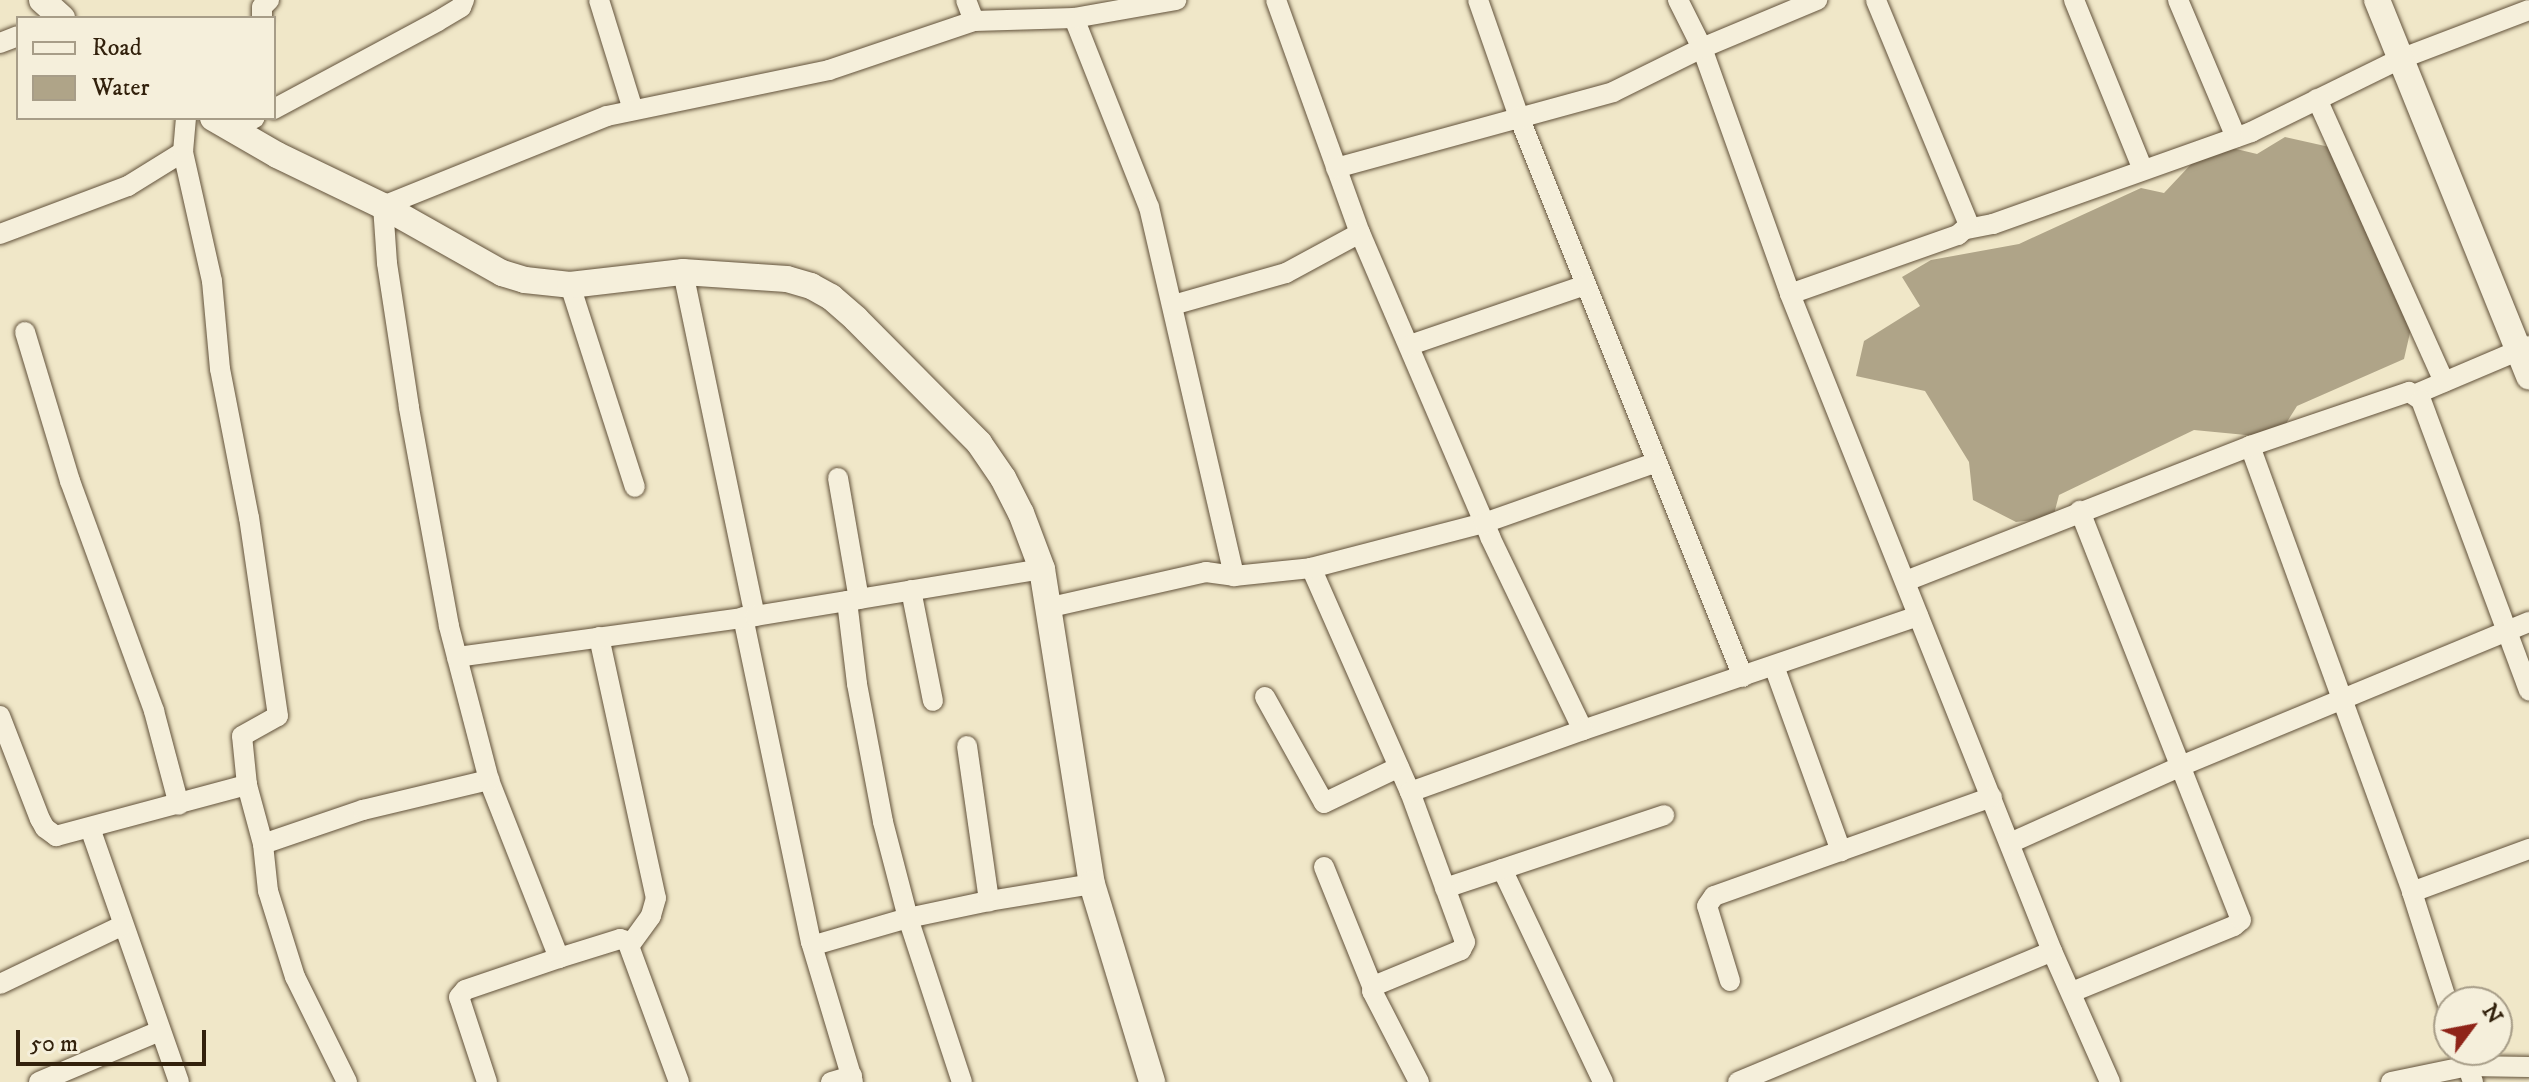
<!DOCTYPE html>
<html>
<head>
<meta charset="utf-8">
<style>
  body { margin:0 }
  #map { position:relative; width:2529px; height:1082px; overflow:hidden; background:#f0e7c8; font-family:"IM FELL DW Pica",serif }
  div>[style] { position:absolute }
  .water>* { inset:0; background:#afa488 }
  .roads { filter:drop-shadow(0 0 2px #62523b) drop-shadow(0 0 2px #62523b) }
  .minor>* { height:20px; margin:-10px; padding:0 10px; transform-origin:10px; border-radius:10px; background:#f5efdb }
  .tertiary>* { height:26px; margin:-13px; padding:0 13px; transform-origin:13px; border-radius:13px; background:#f5efdb }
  span { translate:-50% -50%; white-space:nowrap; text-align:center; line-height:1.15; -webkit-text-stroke:6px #f5efdb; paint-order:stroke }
  .legend { position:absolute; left:16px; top:16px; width:260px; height:104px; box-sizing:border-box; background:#f5efdb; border:2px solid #a79d88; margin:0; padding:10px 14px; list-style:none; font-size:24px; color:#32210c }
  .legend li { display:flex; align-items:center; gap:16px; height:40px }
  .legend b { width:40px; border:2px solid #a79d88 }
  .north { position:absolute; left:2433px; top:986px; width:80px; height:80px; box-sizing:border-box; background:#f5efdb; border:2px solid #a79d88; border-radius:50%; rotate:58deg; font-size:22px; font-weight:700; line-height:32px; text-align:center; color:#32210c }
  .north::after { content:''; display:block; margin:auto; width:28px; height:36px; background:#8f2418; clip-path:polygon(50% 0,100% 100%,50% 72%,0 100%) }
  .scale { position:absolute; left:16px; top:1030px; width:190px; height:36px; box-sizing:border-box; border:4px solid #32210c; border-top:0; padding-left:10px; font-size:24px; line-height:28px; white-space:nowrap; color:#32210c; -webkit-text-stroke:6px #f5efdb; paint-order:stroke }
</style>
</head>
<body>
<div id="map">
  <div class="water">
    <i style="clip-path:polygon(2285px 137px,2343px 150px,2412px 324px,2404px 359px,2297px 406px,2277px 438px,2194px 430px,2059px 495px,2053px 518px,2016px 522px,1973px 500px,1969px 462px,1925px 391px,1856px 376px,1864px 341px,1920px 306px,1902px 277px,1931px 260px,2019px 244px,2141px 188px,2164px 193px,2211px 143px,2257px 154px)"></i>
  </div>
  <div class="roads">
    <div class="minor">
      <i style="left:599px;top:0;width:115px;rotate:72.8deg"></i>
      <i style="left:966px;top:0;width:22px;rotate:69deg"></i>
      <i style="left:1276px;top:0;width:248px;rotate:70.2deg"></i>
      <i style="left:1360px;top:233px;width:331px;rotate:66.8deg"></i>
      <i style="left:1490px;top:537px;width:214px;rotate:64.3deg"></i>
      <i style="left:1583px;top:730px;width:354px;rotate:-18.8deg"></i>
      <i style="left:1478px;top:0;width:124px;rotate:70.7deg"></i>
      <i style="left:1519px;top:117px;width:603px;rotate:68.2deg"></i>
      <i style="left:1678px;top:0;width:54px;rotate:63.4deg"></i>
      <i style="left:1702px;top:48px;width:261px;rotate:70.3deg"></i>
      <i style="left:1790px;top:294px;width:707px;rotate:68.26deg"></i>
      <i style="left:2052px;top:951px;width:143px;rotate:66.1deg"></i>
      <i style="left:2074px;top:0;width:183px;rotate:67.9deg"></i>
      <i style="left:2178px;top:0;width:149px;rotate:67.1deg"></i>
      <i style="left:262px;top:18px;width:11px;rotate:-90deg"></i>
      <i style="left:262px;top:7px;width:10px;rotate:-45deg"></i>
      <i style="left:1074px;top:18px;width:203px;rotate:68.4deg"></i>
      <i style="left:1149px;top:207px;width:379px;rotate:77deg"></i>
      <i style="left:0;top:43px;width:19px;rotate:-21deg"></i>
      <i style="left:2317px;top:99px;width:310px;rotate:65.8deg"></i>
      <i style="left:274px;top:109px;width:186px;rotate:-28.2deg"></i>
      <i style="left:438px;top:21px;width:27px;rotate:-31deg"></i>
      <i style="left:461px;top:7px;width:8px;rotate:-67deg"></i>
      <i style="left:232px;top:129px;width:25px;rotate:-26deg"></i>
      <i style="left:1336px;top:168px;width:287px;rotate:-15.3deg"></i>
      <i style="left:1613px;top:92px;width:99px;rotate:-26.3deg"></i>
      <i style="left:1702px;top:48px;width:125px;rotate:-22.7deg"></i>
      <i style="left:1967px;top:229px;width:26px;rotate:-11deg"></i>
      <i style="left:1993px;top:224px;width:274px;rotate:-19.6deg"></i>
      <i style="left:2251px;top:132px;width:166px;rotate:-26.1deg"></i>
      <i style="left:2400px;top:59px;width:138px;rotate:-20.8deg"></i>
      <i style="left:0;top:234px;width:137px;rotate:-20.6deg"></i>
      <i style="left:128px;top:186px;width:65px;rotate:-31.7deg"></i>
      <i style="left:683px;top:272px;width:351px;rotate:78.2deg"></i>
      <i style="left:570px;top:285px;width:212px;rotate:72.2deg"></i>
      <i style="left:1790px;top:294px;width:178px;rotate:-19.4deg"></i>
      <i style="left:1958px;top:235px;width:15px;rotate:-42deg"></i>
      <i style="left:1969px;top:225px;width:243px;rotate:-112.5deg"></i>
      <i style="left:1173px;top:305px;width:117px;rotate:-15.8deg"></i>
      <i style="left:1286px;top:273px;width:84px;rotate:-28.4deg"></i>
      <i style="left:25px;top:332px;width:156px;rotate:73.2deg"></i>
      <i style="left:70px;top:481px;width:245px;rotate:69.9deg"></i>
      <i style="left:154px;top:711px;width:97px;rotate:75.1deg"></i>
      <i style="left:1410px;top:345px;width:185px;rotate:-18.9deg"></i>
      <i style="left:2416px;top:394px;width:123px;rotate:-23deg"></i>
      <i style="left:2250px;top:446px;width:475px;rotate:70deg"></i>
      <i style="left:2412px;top:892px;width:122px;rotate:72.3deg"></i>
      <i style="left:838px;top:478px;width:123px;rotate:80.2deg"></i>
      <i style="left:1906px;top:581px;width:370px;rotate:-21.4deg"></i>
      <i style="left:2250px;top:446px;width:168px;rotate:-18.8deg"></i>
      <i style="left:2409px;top:392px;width:14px;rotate:34deg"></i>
      <i style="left:2421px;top:400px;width:310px;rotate:69.6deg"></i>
      <i style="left:911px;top:590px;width:113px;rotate:78.8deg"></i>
      <i style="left:847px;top:601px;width:84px;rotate:83.1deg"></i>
      <i style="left:857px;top:684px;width:140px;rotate:79.3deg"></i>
      <i style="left:883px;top:822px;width:99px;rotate:75.4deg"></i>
      <i style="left:908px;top:918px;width:173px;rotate:71.8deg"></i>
      <i style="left:1051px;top:607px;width:159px;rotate:-12.7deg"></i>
      <i style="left:1206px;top:572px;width:28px;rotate:8deg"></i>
      <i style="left:1234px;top:576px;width:77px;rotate:-5.9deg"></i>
      <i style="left:743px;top:617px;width:332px;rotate:78.2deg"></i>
      <i style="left:811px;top:942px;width:7px;rotate:16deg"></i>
      <i style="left:818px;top:944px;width:94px;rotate:-16.1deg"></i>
      <i style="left:908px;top:918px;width:83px;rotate:-11.9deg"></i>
      <i style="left:989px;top:901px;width:104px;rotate:-9.4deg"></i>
      <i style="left:599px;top:637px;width:267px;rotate:77.7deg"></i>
      <i style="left:656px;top:898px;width:19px;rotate:106deg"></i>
      <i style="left:651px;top:916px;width:36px;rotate:126deg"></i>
      <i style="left:457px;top:657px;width:301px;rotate:-7.8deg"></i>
      <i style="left:755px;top:616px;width:291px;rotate:-9.3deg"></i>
      <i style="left:1774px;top:666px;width:197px;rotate:70.1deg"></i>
      <i style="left:1265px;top:697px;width:121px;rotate:60.9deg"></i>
      <i style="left:1324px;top:803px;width:83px;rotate:-25.6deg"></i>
      <i style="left:0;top:716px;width:110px;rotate:68.8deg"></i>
      <i style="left:40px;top:819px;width:10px;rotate:61deg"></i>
      <i style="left:45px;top:828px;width:14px;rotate:36deg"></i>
      <i style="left:56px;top:836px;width:198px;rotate:-15deg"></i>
      <i style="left:247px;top:785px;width:49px;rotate:-95.8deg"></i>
      <i style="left:242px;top:736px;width:41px;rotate:-29.1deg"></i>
      <i style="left:278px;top:716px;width:200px;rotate:-98.3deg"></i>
      <i style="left:249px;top:518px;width:152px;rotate:-101deg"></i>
      <i style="left:220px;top:369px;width:88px;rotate:-95.2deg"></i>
      <i style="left:212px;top:281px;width:132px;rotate:-102.7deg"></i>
      <i style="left:183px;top:152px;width:34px;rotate:-85deg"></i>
      <i style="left:967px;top:746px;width:157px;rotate:81.9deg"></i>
      <i style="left:247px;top:785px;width:61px;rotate:74.8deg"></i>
      <i style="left:1410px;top:792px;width:245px;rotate:-113.8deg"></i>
      <i style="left:1311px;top:568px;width:179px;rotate:-14.6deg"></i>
      <i style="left:1484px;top:523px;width:183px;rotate:-19.4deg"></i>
      <i style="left:90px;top:828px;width:269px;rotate:70.7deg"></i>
      <i style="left:2010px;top:843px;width:188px;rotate:-24.2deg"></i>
      <i style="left:2181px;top:766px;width:377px;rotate:-22.5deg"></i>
      <i style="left:1324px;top:867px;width:131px;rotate:68deg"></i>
      <i style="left:1502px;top:869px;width:236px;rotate:64.6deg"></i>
      <i style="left:1445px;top:888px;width:231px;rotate:-18.4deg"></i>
      <i style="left:2412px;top:892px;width:125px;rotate:-20.2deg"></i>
      <i style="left:811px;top:942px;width:146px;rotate:73.3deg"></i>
      <i style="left:1730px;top:981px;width:78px;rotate:-107deg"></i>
      <i style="left:1707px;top:906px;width:12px;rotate:-55deg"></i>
      <i style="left:1714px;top:896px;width:295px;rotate:-19.6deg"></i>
      <i style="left:0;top:984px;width:136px;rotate:-25.6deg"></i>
      <i style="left:2072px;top:992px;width:175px;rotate:-22.2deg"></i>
      <i style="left:2234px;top:926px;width:9px;rotate:-41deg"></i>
      <i style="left:2241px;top:920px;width:440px;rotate:-111.5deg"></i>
      <i style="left:2462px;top:1050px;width:34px;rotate:71deg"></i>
      <i style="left:39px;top:1082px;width:131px;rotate:-22.9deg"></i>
      <i style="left:347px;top:1082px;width:117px;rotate:-116.3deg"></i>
      <i style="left:295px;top:977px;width:90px;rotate:-107.4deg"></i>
      <i style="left:268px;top:891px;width:47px;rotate:-96.1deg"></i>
      <i style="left:263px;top:844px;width:106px;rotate:-18.8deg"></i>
      <i style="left:363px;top:810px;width:130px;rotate:-13.4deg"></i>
      <i style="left:487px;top:1082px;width:89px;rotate:-108.2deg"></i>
      <i style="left:459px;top:997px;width:9px;rotate:-49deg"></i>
      <i style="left:465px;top:990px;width:99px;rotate:-18.8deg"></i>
      <i style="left:679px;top:1082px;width:150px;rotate:-110.2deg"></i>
      <i style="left:627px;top:941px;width:7px;rotate:-164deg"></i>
      <i style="left:620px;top:939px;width:64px;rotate:162.7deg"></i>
      <i style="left:559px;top:958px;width:191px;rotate:-111.5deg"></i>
      <i style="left:489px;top:780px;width:159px;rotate:-104.6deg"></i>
      <i style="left:449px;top:626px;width:223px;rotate:-100.4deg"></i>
      <i style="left:409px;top:407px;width:146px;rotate:-98.7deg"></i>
      <i style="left:387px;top:263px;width:57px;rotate:-94deg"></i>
      <i style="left:383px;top:206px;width:241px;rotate:-21.9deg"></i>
      <i style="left:607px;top:116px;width:227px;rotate:-11.7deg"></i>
      <i style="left:829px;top:70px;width:153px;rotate:-18.7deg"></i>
      <i style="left:974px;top:21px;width:100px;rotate:-1.7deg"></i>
      <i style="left:1074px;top:18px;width:104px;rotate:-10deg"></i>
      <i style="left:831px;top:1082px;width:22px;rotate:-16deg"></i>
      <i style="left:1419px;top:1082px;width:102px;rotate:-117.3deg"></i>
      <i style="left:1372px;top:991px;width:7px;rotate:-56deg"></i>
      <i style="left:1376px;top:985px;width:92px;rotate:-22.4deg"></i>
      <i style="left:1461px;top:950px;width:9px;rotate:-63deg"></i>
      <i style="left:1465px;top:942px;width:160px;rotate:-110.1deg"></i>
      <i style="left:1410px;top:792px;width:184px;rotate:-19.7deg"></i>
      <i style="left:1738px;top:1082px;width:340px;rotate:-22.6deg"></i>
      <i style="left:2391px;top:1082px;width:79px;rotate:-11.7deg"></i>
      <i style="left:2468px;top:1066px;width:61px;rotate:0.9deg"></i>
    </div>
    <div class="tertiary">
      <i style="left:42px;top:0;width:27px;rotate:42deg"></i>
      <i style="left:2377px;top:0;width:406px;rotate:68deg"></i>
      <i style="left:213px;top:118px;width:74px;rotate:30deg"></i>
      <i style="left:277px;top:155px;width:118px;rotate:25.7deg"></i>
      <i style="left:383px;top:206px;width:137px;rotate:29.4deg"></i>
      <i style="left:502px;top:273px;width:24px;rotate:17deg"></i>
      <i style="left:525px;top:280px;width:45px;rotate:6.3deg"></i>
      <i style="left:570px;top:285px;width:114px;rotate:-6.6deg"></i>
      <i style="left:683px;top:272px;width:104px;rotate:3.9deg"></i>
      <i style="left:787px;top:279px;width:25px;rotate:16deg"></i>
      <i style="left:811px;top:286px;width:23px;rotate:29deg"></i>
      <i style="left:831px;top:297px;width:33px;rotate:41deg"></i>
      <i style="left:856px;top:319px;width:175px;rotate:45.2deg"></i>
      <i style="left:979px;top:443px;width:42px;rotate:55.6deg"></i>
      <i style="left:1003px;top:478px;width:39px;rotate:63deg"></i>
      <i style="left:1021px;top:513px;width:60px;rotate:69.4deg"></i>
      <i style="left:1042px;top:569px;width:319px;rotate:81deg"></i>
      <i style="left:1092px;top:884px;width:207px;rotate:73.1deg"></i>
    </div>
  </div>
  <ul class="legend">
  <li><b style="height:10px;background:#f5efdb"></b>Road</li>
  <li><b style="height:22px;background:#afa488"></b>Water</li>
  </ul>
  <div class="north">N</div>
  <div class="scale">50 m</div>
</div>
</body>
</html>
